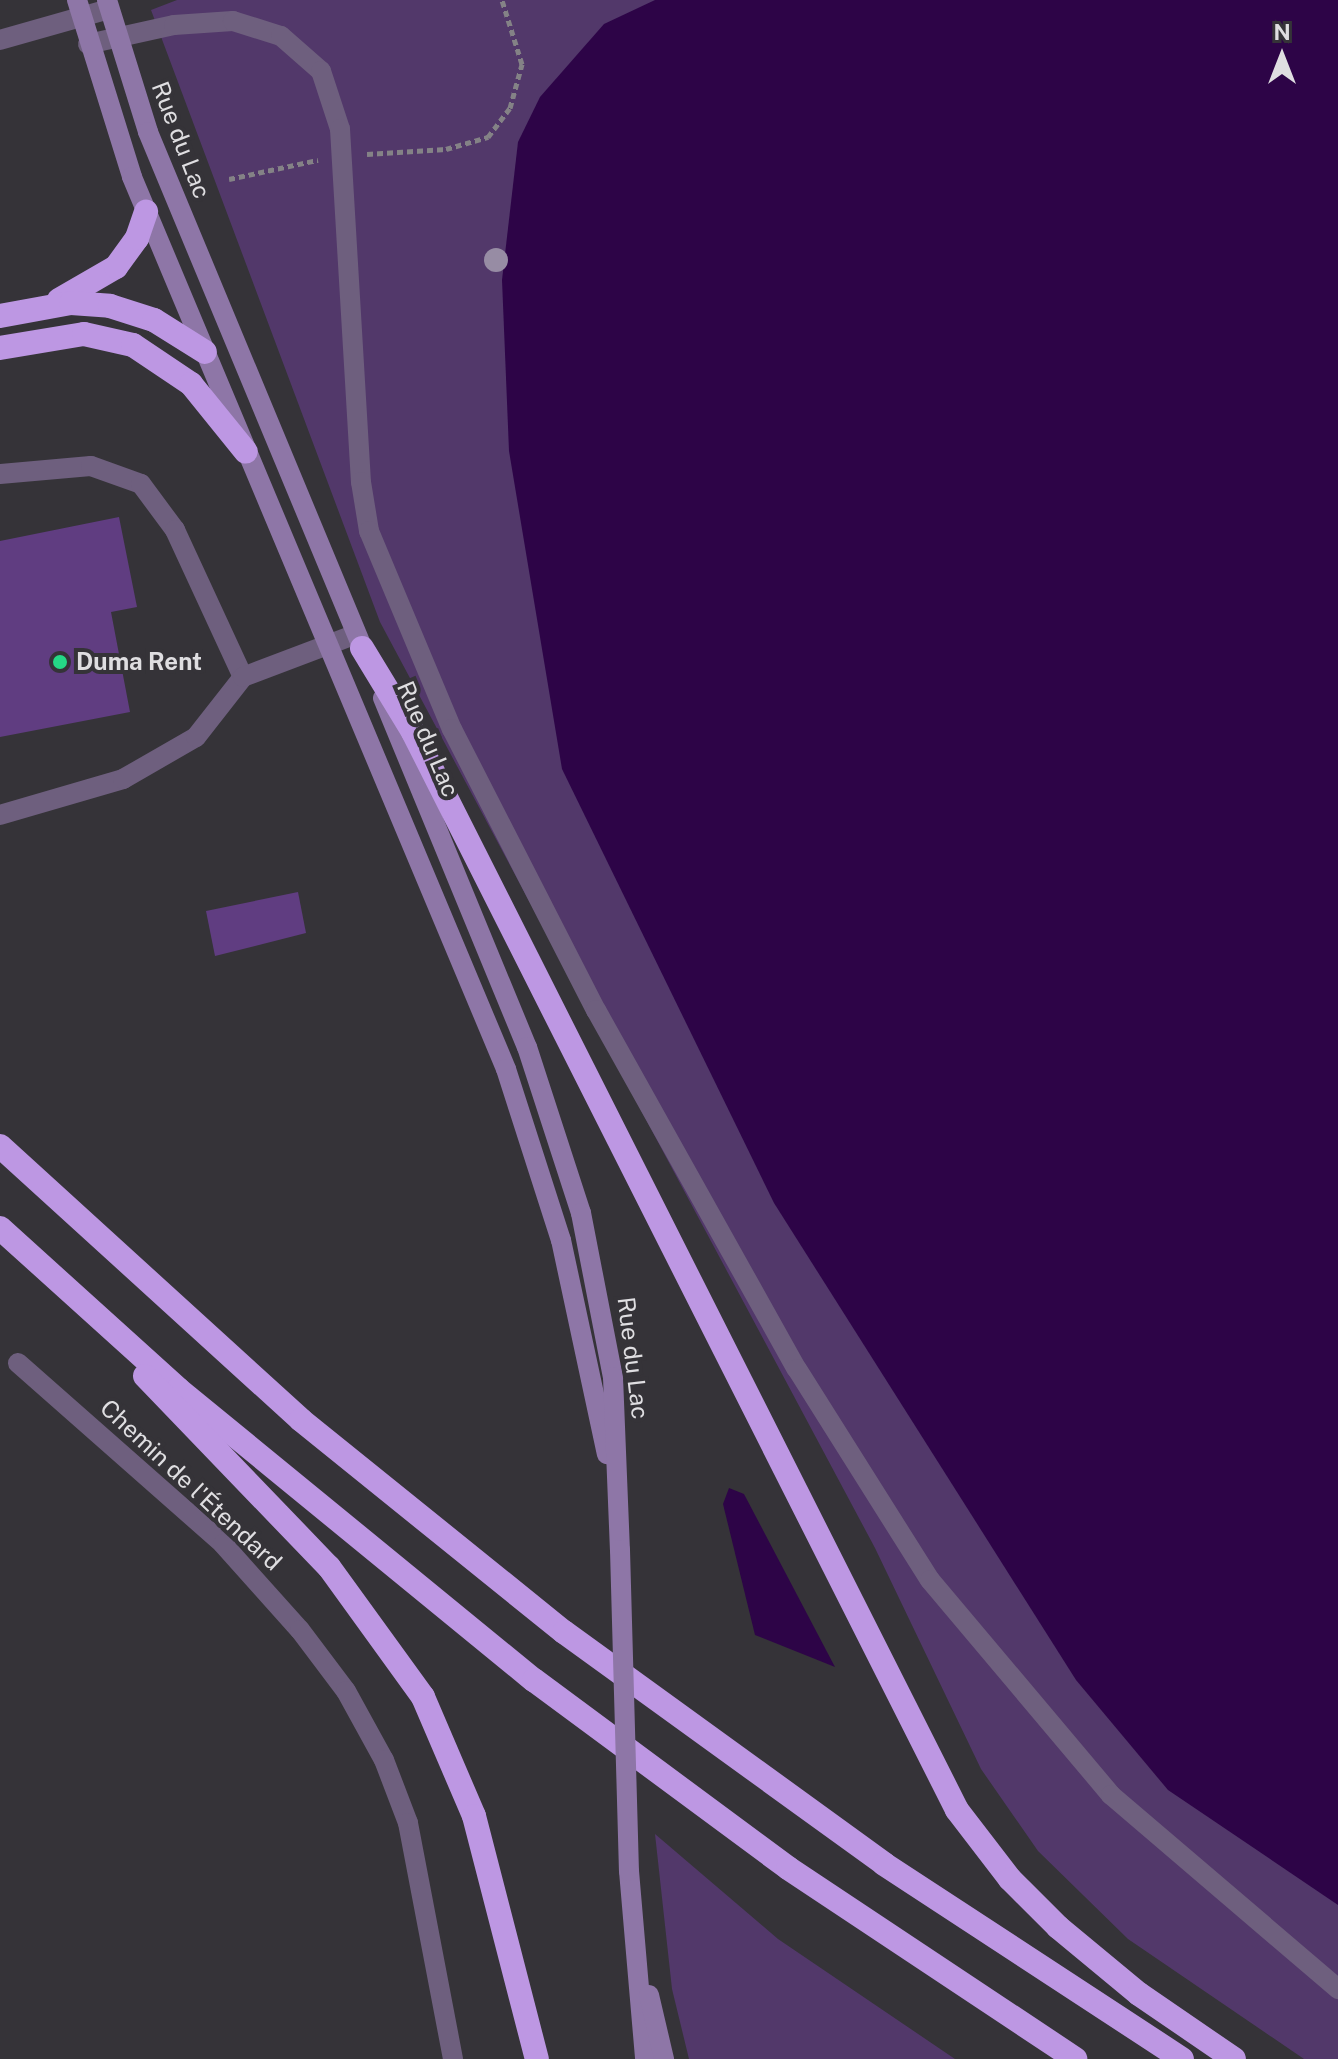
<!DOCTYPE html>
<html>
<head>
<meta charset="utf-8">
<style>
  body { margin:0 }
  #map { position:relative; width:1338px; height:2059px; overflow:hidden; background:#353338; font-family:"Public Sans",sans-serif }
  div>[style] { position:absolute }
  .green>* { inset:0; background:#52386a }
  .water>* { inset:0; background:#2d0447 }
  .building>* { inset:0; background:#603d81 }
  .path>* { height:5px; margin-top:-2.5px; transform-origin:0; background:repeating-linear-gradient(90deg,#848286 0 6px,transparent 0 10px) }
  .lane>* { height:20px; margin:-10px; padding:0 10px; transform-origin:10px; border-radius:10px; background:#6e5f7e }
  .street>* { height:20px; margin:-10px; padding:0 10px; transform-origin:10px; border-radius:10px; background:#6e5f7e }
  .secondary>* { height:20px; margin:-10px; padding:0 10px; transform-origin:10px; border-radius:10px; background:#8e76a7 }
  .highway>* { height:24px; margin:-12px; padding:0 12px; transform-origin:12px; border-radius:12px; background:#bd97e3 }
  .secondary-bridge>* { height:20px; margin:-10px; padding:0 10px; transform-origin:10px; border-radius:10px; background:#8e76a7 }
  .trees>* { width:24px; height:24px; margin:-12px; border-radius:50%; background:#978ca4 }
  .dots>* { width:22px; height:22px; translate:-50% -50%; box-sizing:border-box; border:4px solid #353338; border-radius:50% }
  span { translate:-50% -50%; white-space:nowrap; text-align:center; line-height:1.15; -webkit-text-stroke:8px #353338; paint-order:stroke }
  .street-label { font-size:24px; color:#dfdee1 }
  .poi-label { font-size:24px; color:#dfdee1; font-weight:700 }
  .left { translate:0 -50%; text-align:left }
  .north { position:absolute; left:1242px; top:16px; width:80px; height:80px; -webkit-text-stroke:6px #353338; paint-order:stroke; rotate:0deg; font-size:22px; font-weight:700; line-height:32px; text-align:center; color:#dfdee1 }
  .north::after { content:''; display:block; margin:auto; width:28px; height:36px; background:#dfdee1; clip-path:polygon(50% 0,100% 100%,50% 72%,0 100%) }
</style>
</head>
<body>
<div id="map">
  <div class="green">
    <i style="clip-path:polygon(177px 0,1338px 0,1338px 2059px,1304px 2059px,1128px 1939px,1038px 1851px,981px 1769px,875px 1548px,380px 622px,151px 10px)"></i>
    <i style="clip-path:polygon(655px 1834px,778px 1939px,955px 2059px,689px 2059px,672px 1989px)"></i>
  </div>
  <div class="water">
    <i style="clip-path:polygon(655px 0,1338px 0,1338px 1905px,1168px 1790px,1076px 1680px,774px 1203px,562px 769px,509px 451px,502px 280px,518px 142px,540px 97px,604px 24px)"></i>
    <i style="clip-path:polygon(729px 1488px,744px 1494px,835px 1667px,755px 1635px,723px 1504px)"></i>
  </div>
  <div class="building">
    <i style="clip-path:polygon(119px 517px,137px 607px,111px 612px,130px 712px,0 737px,0 541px)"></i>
    <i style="clip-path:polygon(298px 892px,306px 933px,215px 956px,206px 911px)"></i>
  </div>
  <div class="path">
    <i style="left:367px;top:154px;width:79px;rotate:-3.6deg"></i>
    <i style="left:446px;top:149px;width:44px;rotate:-15.9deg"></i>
    <i style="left:488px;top:137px;width:36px;rotate:-53deg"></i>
    <i style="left:510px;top:108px;width:46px;rotate:-74.7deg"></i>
    <i style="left:522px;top:64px;width:67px;rotate:-107.4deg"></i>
    <i style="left:229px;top:179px;width:91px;rotate:-12.1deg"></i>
  </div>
  <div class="lane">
    <i style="left:0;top:474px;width:91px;rotate:-5deg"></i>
    <i style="left:91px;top:466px;width:53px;rotate:19.8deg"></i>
    <i style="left:141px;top:484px;width:57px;rotate:53.5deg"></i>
    <i style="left:175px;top:530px;width:162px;rotate:65.2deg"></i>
    <i style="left:0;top:815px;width:128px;rotate:-16.3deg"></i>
    <i style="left:123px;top:779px;width:84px;rotate:-29.9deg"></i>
    <i style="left:196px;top:737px;width:76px;rotate:-51.9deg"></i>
    <i style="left:243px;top:677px;width:121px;rotate:-20.8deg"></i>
  </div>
  <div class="street">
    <i style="left:0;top:40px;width:113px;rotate:-15.9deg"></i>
    <i style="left:88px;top:44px;width:88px;rotate:-12.5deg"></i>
    <i style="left:174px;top:25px;width:59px;rotate:-3.9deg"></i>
    <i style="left:233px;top:21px;width:50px;rotate:17.4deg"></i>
    <i style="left:281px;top:36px;width:53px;rotate:41.2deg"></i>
    <i style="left:321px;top:71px;width:61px;rotate:71.9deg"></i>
    <i style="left:340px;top:129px;width:354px;rotate:86.6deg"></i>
    <i style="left:361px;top:482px;width:50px;rotate:80.7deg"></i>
    <i style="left:369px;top:531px;width:215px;rotate:67.3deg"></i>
    <i style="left:452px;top:729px;width:316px;rotate:62.9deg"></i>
    <i style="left:596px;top:1010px;width:411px;rotate:60.8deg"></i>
    <i style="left:797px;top:1369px;width:249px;rotate:57.8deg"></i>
    <i style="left:930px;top:1580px;width:281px;rotate:49.9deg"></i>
    <i style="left:1111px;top:1795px;width:299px;rotate:40.5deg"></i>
    <i style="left:18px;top:1363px;width:273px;rotate:41.4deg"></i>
    <i style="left:223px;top:1544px;width:115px;rotate:48.2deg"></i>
    <i style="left:300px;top:1630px;width:76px;rotate:53deg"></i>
    <i style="left:346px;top:1691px;width:79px;rotate:61.2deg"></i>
    <i style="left:384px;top:1760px;width:67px;rotate:69.1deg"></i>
    <i style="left:408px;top:1823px;width:240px;rotate:79.2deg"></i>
  </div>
  <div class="secondary">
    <i style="left:77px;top:0;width:185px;rotate:72.7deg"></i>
    <i style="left:132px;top:177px;width:967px;rotate:67.25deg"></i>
    <i style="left:506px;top:1069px;width:180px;rotate:72.2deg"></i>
    <i style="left:561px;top:1240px;width:219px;rotate:77.9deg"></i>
    <i style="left:107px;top:0;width:138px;rotate:72.7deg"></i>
    <i style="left:148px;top:132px;width:573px;rotate:67.42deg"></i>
    <i style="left:383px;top:698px;width:378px;rotate:67.6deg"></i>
    <i style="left:527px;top:1047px;width:175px;rotate:72deg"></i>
    <i style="left:581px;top:1213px;width:167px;rotate:79deg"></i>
    <i style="left:613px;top:1377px;width:173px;rotate:87.7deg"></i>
    <i style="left:629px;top:1871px;width:189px;rotate:85.1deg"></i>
    <i style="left:649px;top:1995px;width:66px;rotate:76.8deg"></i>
  </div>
  <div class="highway">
    <i style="left:59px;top:300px;width:66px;rotate:-30.1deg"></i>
    <i style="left:116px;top:267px;width:36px;rotate:-54deg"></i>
    <i style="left:137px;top:238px;width:28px;rotate:-71deg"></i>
    <i style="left:0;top:316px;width:72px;rotate:-10.4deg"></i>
    <i style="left:71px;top:303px;width:39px;rotate:4deg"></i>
    <i style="left:110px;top:306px;width:46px;rotate:17.7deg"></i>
    <i style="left:154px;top:320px;width:60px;rotate:32.1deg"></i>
    <i style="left:0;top:348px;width:85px;rotate:-9.5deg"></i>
    <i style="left:84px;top:334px;width:50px;rotate:12.7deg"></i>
    <i style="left:133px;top:345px;width:70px;rotate:33.9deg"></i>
    <i style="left:191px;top:384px;width:87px;rotate:51deg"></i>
    <i style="left:362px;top:648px;width:98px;rotate:58.7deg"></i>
    <i style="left:413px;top:732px;width:1207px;rotate:63.22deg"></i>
    <i style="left:957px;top:1810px;width:87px;rotate:52.5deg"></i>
    <i style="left:1010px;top:1879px;width:68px;rotate:45deg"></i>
    <i style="left:1058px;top:1927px;width:105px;rotate:39.6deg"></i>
    <i style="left:1139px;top:1994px;width:115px;rotate:34.4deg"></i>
    <i style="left:0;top:1146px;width:407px;rotate:42.3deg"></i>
    <i style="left:301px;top:1420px;width:338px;rotate:38.9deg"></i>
    <i style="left:564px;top:1632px;width:395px;rotate:35.9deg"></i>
    <i style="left:884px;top:1864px;width:356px;rotate:33.2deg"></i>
    <i style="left:0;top:1228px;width:240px;rotate:42.1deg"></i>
    <i style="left:178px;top:1389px;width:460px;rotate:39.3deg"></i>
    <i style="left:534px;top:1680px;width:316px;rotate:36.5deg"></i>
    <i style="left:788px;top:1868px;width:345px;rotate:33.6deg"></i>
    <i style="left:145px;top:1376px;width:265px;rotate:46.1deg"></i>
    <i style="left:329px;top:1567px;width:160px;rotate:54.1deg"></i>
    <i style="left:423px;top:1697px;width:129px;rotate:66.8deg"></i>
    <i style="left:474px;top:1816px;width:251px;rotate:75.5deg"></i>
  </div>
  <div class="secondary-bridge">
    <i style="left:620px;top:1550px;width:321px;rotate:88.4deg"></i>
  </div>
  <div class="trees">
    <i style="left:496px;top:260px"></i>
  </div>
  <div class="dots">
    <i style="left:60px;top:662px;background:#25d886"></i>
  </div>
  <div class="street-label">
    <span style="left:181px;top:140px;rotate:69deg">Rue du Lac</span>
    <span style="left:428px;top:739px;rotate:67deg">Rue du Lac</span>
    <span style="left:633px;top:1358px;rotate:83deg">Rue du Lac</span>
    <span style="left:191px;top:1485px;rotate:43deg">Chemin de l'Étendard</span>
  </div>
  <div class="poi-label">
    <span class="left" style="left:76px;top:662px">Duma Rent</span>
  </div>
  <div class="north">N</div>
</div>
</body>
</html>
